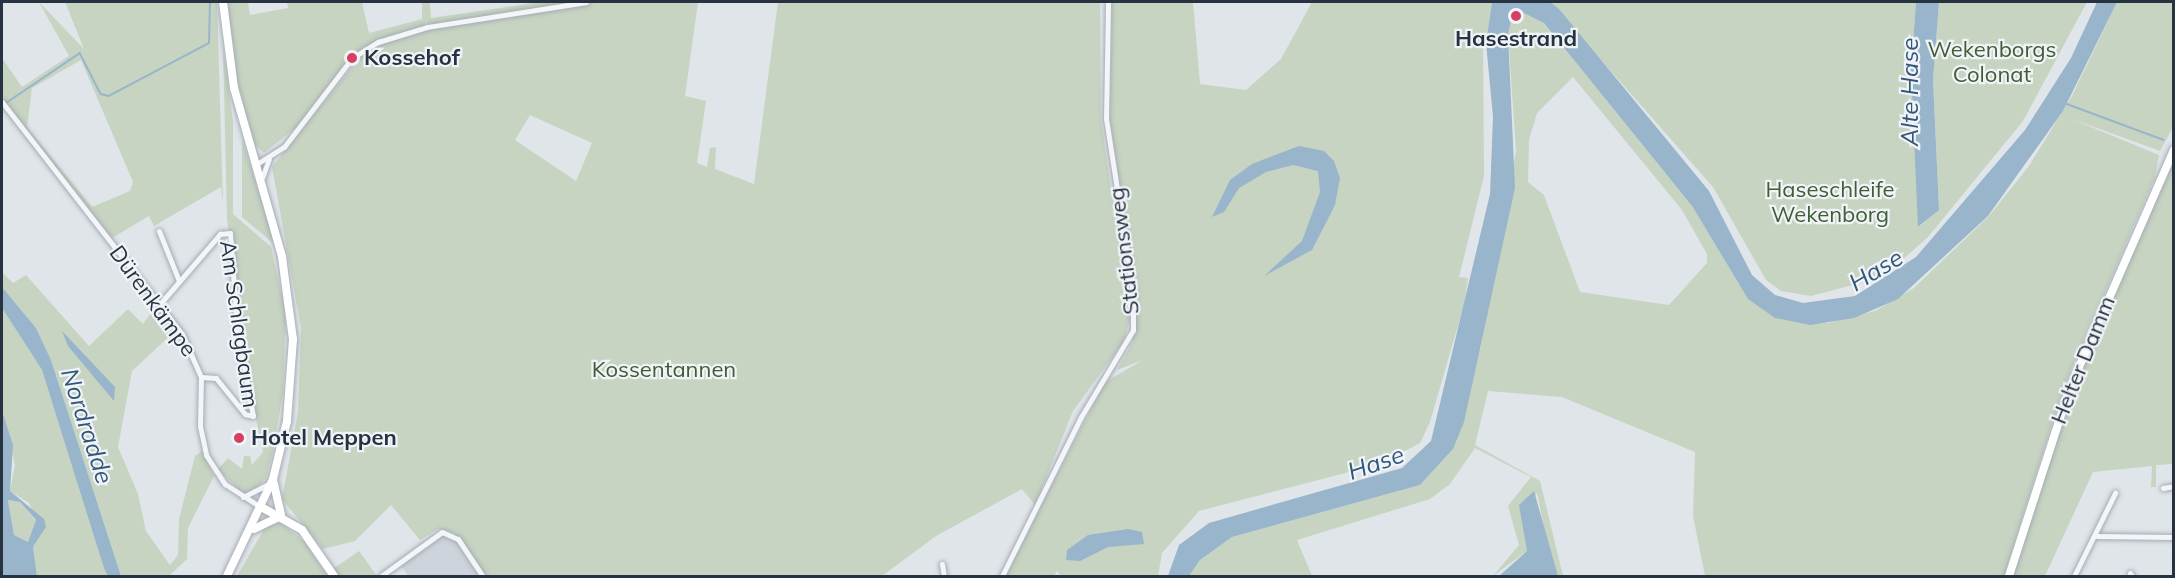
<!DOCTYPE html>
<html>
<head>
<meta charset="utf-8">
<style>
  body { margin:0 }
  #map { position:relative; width:2175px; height:578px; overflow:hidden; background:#e0e5ea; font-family:Mulish,sans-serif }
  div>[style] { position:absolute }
  .built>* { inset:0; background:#ced4dc }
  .green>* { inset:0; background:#c7d4c1 }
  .water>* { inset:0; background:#99b5cb }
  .stream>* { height:1.5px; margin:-0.75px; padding:0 0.75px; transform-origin:0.75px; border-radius:0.75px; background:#99b5cb }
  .roads { filter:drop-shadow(0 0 2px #a5acb4) drop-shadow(0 0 2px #a5acb4) }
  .street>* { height:5px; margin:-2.5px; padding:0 2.5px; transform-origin:2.5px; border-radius:2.5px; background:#f3f5f8 }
  .secondary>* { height:8px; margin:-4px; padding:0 4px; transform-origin:4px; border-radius:4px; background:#fff }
  .primary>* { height:8px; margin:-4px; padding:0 4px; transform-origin:4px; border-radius:4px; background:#fff }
  .dots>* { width:16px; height:16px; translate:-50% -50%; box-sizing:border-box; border:3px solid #f0f3f7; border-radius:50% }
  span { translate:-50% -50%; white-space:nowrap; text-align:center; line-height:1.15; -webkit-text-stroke:4.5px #f0f3f7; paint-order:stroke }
  .poi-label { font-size:22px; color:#283342; font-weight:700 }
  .left { translate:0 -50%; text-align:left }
  .park-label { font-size:22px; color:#405e34 }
  .street-label { font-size:22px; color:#283342 }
  .water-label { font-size:24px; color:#305678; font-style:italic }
  .frame { position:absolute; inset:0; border:3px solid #283342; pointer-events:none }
</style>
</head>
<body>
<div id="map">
  <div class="built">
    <i style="clip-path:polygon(438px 534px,455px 538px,478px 576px,408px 576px,400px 564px)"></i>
  </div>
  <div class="green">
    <i style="clip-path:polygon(evenodd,39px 2px,84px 49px,65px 2px,217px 2px,223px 205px,221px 187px,154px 226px,149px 216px,112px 238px,2px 102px,2px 58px,22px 87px,69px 56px,39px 2px,81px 60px,133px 182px,130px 191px,92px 207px,27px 127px,32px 88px,81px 60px)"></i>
    <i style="clip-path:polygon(227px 2px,248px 2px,250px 15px,288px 8px,287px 2px,362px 2px,369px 33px,422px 19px,422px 2px,430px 2px,431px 18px,541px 2px,579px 2px,428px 26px,426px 19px,426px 26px,379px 40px,350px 58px,299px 125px,264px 153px,254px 144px,237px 80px)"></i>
    <i style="clip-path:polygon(evenodd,592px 2px,698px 2px,685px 96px,706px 101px,697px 163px,707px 167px,710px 148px,716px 147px,715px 169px,754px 184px,778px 2px,1100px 2px,1101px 120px,1130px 318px,1124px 341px,1073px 411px,1035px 505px,1022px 489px,936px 536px,882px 576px,484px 576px,454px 533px,438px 529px,420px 540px,391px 505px,355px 541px,323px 549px,282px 499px,298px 412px,301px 328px,272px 167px,366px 50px,425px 30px,592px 2px,530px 115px,592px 143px,576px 181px,515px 140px,530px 115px)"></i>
    <i style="clip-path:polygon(1112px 2px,1193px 2px,1200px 84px,1246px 90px,1281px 59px,1312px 2px,1492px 2px,1486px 43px,1483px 37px,1484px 176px,1459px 277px,1468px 278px,1464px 305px,1430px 422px,1420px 443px,1407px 450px,1357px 470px,1199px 511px,1162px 553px,1158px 576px,1061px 576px,1057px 571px,1054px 576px,1005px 576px,1105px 382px,1143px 360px,1117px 370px,1132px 343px,1136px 300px,1110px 119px)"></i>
    <i style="clip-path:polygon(1550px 2px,1916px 2px,1911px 71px,1919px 227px,1939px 210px,1933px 80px,1939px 2px,2087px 2px,2023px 121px,1928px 237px,1883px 277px,1811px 296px,1781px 291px,1766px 280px,1713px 187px)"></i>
    <i style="clip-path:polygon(evenodd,2117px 2px,2173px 2px,2173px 127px,2160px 151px,2072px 119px,2159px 155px,2155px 177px,2063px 388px,2004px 576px,1705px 576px,1693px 516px,1695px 452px,1562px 397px,1488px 391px,1475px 445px,1540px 481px,1563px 576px,1558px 576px,1550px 556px,1537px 493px,1522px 517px,1527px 551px,1493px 576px,1519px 545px,1508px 506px,1531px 477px,1475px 448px,1450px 484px,1430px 499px,1297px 540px,1312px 576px,1189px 576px,1200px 560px,1232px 537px,1420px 485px,1453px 449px,1481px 345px,1516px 151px,1508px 34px,1509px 17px,1515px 23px,1522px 8px,1544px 23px,1692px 206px,1748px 299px,1828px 323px,1875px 311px,1914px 288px,1989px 216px,2029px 166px,2072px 96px,2117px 2px,1573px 77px,1682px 210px,1707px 254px,1707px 263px,1669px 305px,1580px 292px,1544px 195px,1528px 182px,1529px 140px,1537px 113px,1573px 77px)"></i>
    <i style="clip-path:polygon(223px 48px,233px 121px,233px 214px,271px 247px,286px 315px,283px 393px,273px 451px,266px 478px,252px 493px,243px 494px,218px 469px,228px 458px,242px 469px,244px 456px,250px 456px,252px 465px,263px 452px,242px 352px,227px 218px)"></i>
    <i style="clip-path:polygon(242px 139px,271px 230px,273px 243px,242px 217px)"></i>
    <i style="clip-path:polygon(2173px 162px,2173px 464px,2156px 465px,2156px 487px,2151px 487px,2152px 466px,2093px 472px,2045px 576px,2013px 576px,2072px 391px)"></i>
    <i style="clip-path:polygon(2px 272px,13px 283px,26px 275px,89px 346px,128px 309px,143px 324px,156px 306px,175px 331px,132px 371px,118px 447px,138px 494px,146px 531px,170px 565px,178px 555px,179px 519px,195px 456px,202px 451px,214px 476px,188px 528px,187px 559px,169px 576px,121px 576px,51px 360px,36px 328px,2px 287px)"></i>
    <i style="clip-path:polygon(2px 308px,42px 370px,108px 576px,37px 576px,33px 547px,42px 533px,29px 503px,10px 491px,15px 465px,2px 411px)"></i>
    <i style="clip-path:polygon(8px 500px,20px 502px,36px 521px,28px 542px,14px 535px)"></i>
    <i style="clip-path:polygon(281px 523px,305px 542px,327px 576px,237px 576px,266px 526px)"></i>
    <i style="clip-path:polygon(359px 551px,377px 576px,338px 576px,333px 569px)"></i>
  </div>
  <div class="water">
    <i style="clip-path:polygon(1492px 2px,1550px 2px,1559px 9px,1709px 191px,1752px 275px,1775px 295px,1803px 303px,1855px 296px,1916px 257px,2025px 130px,2071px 58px,2097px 2px,2117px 2px,2063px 111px,1988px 216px,1898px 299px,1854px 318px,1810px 325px,1775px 318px,1748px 299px,1692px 206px,1544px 23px,1514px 8px,1508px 34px,1515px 188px,1464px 422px,1453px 449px,1420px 485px,1232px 537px,1200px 560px,1189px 576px,1168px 576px,1179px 545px,1209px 523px,1402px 468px,1431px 441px,1490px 194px,1493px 117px,1486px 43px)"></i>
    <i style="clip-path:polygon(1916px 2px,1939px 2px,1933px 80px,1939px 210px,1918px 227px,1911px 71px)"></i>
    <i style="clip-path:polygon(1299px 146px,1324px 151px,1334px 161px,1340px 178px,1335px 205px,1312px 250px,1264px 276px,1302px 241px,1320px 192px,1318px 171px,1293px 165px,1266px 172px,1239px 188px,1224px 212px,1212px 217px,1230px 180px,1252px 164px)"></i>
    <i style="clip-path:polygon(2px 287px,36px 328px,51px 360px,121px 576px,108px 576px,104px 568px,42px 370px,2px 308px)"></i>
    <i style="clip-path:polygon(62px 331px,115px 387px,114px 401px,68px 346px)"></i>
    <i style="clip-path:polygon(evenodd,2px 411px,13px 445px,10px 491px,44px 519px,46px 527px,33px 547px,37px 576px,2px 576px,2px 411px,8px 500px,20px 502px,36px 520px,28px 542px,14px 535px,8px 500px)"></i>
    <i style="clip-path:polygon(1534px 491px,1558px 576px,1499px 576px,1527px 551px,1519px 505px)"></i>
    <i style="clip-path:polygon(1128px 529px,1142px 532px,1144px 544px,1108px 547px,1080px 561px,1066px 560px,1067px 550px,1088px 535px)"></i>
  </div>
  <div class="stream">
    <i style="left:6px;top:103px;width:89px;rotate:-34deg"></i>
    <i style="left:80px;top:53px;width:46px;rotate:62.9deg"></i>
    <i style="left:101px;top:94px;width:8px;rotate:14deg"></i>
    <i style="left:109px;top:96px;width:113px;rotate:-27.9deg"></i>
    <i style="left:209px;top:43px;width:41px;rotate:-88.6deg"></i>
    <i style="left:2067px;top:104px;width:103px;rotate:20.4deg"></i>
  </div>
  <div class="roads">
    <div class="street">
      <i style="left:2px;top:102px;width:294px;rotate:52.2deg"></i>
      <i style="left:182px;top:334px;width:47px;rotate:66.2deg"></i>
      <i style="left:201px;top:377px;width:49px;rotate:91.2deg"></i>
      <i style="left:200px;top:426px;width:30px;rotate:78deg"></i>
      <i style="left:206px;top:455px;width:35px;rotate:57deg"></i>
      <i style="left:225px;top:484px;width:44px;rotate:33deg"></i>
      <i style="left:255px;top:165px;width:34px;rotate:-32deg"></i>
      <i style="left:284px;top:147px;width:112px;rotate:-52.6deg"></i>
      <i style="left:352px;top:58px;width:31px;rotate:-32deg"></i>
      <i style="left:378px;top:42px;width:51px;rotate:-17deg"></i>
      <i style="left:427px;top:27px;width:161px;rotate:-8.9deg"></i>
      <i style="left:262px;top:178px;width:20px;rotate:-70deg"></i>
      <i style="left:159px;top:231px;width:54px;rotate:68.2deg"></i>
      <i style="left:159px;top:305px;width:94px;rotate:-49.3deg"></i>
      <i style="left:220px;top:234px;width:10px;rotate:-6deg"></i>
      <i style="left:230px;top:233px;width:95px;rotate:85.8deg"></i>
      <i style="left:237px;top:328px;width:89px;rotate:79.7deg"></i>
      <i style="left:253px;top:416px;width:8px;rotate:-166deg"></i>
      <i style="left:245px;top:414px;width:46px;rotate:-128.9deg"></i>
      <i style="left:216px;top:378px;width:15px;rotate:-176deg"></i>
      <i style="left:2163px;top:488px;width:11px;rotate:-10deg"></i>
      <i style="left:243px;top:497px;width:28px;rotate:-27deg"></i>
      <i style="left:2097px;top:536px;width:77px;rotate:0.7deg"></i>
      <i style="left:942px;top:564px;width:12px;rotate:81deg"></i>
      <i style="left:2130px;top:573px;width:4px;rotate:56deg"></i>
      <i style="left:381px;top:576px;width:75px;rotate:-35.8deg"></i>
      <i style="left:442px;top:532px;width:17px;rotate:24deg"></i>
      <i style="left:458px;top:539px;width:43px;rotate:56.3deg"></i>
      <i style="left:1002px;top:576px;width:178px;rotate:-63.6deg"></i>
      <i style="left:1081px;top:417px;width:101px;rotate:-59.1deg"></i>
      <i style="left:1133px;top:330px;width:39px;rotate:-90deg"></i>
      <i style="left:1133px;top:291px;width:174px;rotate:-98.9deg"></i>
      <i style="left:1106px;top:119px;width:117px;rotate:-89deg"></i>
      <i style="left:2074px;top:576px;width:93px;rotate:-63.7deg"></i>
    </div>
    <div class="secondary">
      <i style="left:273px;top:480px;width:37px;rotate:77deg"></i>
      <i style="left:263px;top:508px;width:45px;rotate:29.4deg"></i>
      <i style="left:302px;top:530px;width:56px;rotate:55.2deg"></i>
      <i style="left:254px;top:529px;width:30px;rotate:-26deg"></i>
      <i style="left:2009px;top:576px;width:195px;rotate:-72.1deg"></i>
      <i style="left:2069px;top:390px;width:262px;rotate:-66.4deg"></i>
    </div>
    <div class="primary">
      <i style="left:223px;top:2px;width:87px;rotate:82.7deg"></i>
      <i style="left:234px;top:88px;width:176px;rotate:74.1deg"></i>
      <i style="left:282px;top:257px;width:83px;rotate:82.4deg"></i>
      <i style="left:293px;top:339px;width:82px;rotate:94.2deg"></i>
      <i style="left:287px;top:421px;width:60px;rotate:103.6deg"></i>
      <i style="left:273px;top:479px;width:107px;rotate:115.4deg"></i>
    </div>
  </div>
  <div class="dots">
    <i style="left:1516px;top:16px;background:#d53f61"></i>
    <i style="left:352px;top:58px;background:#d53f61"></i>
    <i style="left:239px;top:438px;background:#d53f61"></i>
  </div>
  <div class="poi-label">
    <span style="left:1516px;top:39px">Hasestrand</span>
    <span class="left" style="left:364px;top:58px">Kossehof</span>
    <span class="left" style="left:251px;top:438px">Hotel Meppen</span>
  </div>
  <div class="park-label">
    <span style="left:1992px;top:62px">Wekenborgs<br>Colonat</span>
    <span style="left:1830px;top:202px">Haseschleife<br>Wekenborg</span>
    <span style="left:664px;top:370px">Kossentannen</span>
  </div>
  <div class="street-label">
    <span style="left:1124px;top:251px;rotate:-97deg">Stationsweg</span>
    <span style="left:153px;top:301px;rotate:54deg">Dürenkämpe</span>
    <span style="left:239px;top:324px;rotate:82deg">Am Schlagbaum</span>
    <span style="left:2083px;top:360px;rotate:-68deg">Helter Damm</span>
  </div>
  <div class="water-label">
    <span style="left:1910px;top:92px;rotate:-90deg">Alte Hase</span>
    <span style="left:1876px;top:270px;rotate:-31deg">Hase</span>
    <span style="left:87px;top:426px;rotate:72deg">Nordradde</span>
    <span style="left:1376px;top:463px;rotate:-19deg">Hase</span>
  </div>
  <div class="frame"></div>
</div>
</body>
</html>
